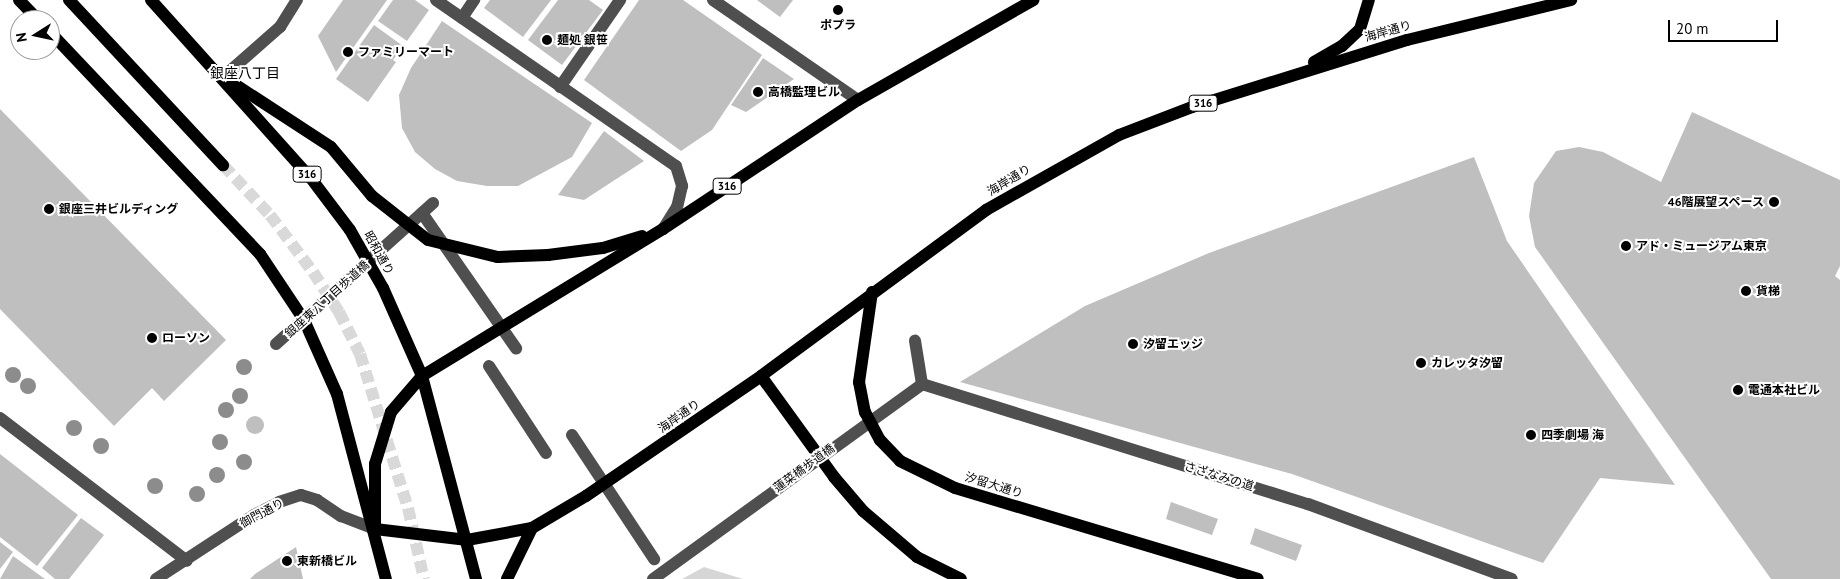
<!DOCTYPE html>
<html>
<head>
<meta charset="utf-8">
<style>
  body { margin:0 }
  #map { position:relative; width:1840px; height:579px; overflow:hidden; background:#fff; font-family:"PT Sans","Noto Sans JP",sans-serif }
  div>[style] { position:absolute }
  .green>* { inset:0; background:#d6d6d6 }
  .building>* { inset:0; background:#bfbfbf }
  .round { border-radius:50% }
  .major-tunnel>* { height:12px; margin-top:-6px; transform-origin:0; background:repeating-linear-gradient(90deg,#d9d9d9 0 12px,transparent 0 18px) }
  .minor>* { height:12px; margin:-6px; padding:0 6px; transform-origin:6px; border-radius:6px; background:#4f4f4f }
  .major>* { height:12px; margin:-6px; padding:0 6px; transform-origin:6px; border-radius:6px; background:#000 }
  .trees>* { width:16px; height:16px; margin:-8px; border-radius:50%; background:#8c8c8c }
  .dots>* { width:14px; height:14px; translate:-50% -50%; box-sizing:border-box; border:2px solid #fff; border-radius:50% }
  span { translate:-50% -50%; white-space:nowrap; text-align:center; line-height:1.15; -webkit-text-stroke:4px #fff; paint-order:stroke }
  .shield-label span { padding:1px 4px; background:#fff; border:1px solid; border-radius:4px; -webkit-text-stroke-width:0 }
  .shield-label { font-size:11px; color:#000; font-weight:700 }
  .poi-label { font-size:12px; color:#000; font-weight:700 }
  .left { translate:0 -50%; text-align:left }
  .right { translate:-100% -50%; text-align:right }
  .street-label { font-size:12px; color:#000 }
  .neighbourhood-label { font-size:14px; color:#000 }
  .north { position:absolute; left:10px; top:10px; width:50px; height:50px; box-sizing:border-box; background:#fff; border:1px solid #999; border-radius:50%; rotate:260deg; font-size:14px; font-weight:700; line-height:20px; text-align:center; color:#000 }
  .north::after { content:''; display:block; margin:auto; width:18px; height:22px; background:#000; clip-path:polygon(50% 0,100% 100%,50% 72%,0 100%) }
  .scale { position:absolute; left:1668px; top:20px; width:110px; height:22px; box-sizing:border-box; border:2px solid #000; border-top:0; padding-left:6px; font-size:15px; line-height:18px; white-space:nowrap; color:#000; -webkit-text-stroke:4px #fff; paint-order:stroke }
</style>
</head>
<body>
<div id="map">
  <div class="green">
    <i style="clip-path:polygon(704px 567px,743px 579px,682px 579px)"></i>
  </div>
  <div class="building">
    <i style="clip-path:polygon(343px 0,387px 0,336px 72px,318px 36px)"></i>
    <i style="clip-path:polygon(393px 0,415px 0,429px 10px,407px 41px,378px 21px)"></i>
    <i style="clip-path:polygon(490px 0,551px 0,523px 37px,484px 8px)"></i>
    <i style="clip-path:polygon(558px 0,589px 0,603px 10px,562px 65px,528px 40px)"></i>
    <i style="clip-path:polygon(639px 0,683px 0,762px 55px,712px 130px,681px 151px,584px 80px)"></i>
    <i style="clip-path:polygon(757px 0,793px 0,780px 17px)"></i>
    <i style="clip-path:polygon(442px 21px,592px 123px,572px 157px,518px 186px,487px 186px,457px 181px,435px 169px,415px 152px,402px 128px,399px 95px,411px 68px)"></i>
    <i style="clip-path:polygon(374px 25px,403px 46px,393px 60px,396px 62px,368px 102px,336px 79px)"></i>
    <i style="clip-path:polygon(763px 58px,794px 79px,746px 112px,731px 105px)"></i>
    <i style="clip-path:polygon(0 109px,226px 340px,164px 401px,152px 388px,114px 426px,0 309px)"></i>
    <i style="clip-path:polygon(1692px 112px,1840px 180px,1840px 266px,1835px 276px,1840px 280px,1840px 579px,1771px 579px,1535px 247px,1529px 216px,1534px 183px,1556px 151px,1579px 147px,1603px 152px,1661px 182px)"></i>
    <i style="clip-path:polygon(604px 131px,644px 161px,584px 200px,558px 195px)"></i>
    <i style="clip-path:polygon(1474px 157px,1507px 241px,1675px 485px,1600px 478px,1543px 563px,1292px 474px,960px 382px,1085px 306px,1209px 253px)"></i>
    <i class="round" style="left:246px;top:416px;width:18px;height:18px"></i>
    <i style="clip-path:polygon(0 454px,78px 515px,37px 566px,0 537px)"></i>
    <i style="clip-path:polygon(1171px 502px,1218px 519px,1212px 535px,1166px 519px)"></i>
    <i style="clip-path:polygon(81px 518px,104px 535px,69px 579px,55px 579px,42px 568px)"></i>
    <i style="clip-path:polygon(1255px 528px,1302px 545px,1296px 561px,1250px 544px)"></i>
    <i style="clip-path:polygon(0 542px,13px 552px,0 569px)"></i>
    <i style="clip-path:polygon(296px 547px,303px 579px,250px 579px,255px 574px)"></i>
    <i style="clip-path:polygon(13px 556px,45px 579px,0 579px)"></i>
  </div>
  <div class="major-tunnel">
    <i style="left:223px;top:165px;width:69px;rotate:46.8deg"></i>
    <i style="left:270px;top:215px;width:71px;rotate:53deg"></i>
    <i style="left:313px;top:272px;width:48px;rotate:57deg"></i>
    <i style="left:339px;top:312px;width:47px;rotate:63.4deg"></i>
    <i style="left:360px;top:354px;width:161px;rotate:72.7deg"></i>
    <i style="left:408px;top:508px;width:73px;rotate:77.3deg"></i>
  </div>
  <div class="minor">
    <i style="left:436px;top:0;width:292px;rotate:34.7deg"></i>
    <i style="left:676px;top:166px;width:21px;rotate:73deg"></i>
    <i style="left:682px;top:186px;width:22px;rotate:103deg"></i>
    <i style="left:677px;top:207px;width:26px;rotate:122deg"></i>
    <i style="left:713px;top:0;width:176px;rotate:34.6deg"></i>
    <i style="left:462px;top:18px;width:22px;rotate:-56deg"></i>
    <i style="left:223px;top:77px;width:76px;rotate:-41.3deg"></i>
    <i style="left:280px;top:27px;width:32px;rotate:-58deg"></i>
    <i style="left:560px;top:87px;width:106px;rotate:-55.4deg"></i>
    <i style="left:422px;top:213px;width:165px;rotate:55.2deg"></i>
    <i style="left:276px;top:344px;width:211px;rotate:-41.9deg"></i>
    <i style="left:489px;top:366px;width:104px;rotate:56.8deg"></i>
    <i style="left:922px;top:384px;width:404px;rotate:17.3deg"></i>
    <i style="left:1308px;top:504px;width:217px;rotate:20.2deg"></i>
    <i style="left:0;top:418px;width:235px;rotate:37.4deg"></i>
    <i style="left:572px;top:435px;width:149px;rotate:56.5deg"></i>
    <i style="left:156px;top:579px;width:117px;rotate:-33.1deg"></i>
    <i style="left:254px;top:515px;width:28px;rotate:-27deg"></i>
    <i style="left:279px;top:502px;width:23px;rotate:-18deg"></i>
    <i style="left:301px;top:495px;width:17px;rotate:17deg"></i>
    <i style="left:317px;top:500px;width:29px;rotate:34deg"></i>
    <i style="left:341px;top:516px;width:36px;rotate:21deg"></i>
    <i style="left:653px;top:579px;width:332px;rotate:-35.9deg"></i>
    <i style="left:922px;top:384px;width:44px;rotate:-99.2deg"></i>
  </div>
  <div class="major">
    <i style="left:19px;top:0;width:28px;rotate:46deg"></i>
    <i style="left:69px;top:0;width:226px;rotate:47deg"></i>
    <i style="left:151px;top:0;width:238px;rotate:48.1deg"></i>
    <i style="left:310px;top:177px;width:66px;rotate:53deg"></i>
    <i style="left:350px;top:230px;width:67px;rotate:60.4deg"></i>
    <i style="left:383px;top:288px;width:96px;rotate:66.1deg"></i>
    <i style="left:422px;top:376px;width:210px;rotate:75.1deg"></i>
    <i style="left:50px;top:32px;width:306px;rotate:46.6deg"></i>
    <i style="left:260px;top:254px;width:79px;rotate:56.3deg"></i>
    <i style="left:304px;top:320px;width:81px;rotate:66deg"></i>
    <i style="left:337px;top:394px;width:191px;rotate:75.2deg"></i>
    <i style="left:1314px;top:62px;width:32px;rotate:-30deg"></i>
    <i style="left:1342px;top:46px;width:25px;rotate:-43deg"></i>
    <i style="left:1360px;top:29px;width:30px;rotate:-73deg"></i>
    <i style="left:236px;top:85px;width:113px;rotate:33.1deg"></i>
    <i style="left:331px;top:147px;width:64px;rotate:50.1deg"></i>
    <i style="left:372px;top:196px;width:71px;rotate:38.2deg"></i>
    <i style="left:428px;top:240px;width:72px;rotate:13.7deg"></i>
    <i style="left:498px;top:257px;width:50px;rotate:-2.3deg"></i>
    <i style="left:548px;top:255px;width:55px;rotate:-7.3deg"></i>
    <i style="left:603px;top:248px;width:41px;rotate:-17.1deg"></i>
    <i style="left:872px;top:292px;width:91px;rotate:98.2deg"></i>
    <i style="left:859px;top:382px;width:31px;rotate:79deg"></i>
    <i style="left:865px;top:412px;width:32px;rotate:62deg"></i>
    <i style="left:880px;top:440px;width:29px;rotate:46deg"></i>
    <i style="left:900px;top:461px;width:61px;rotate:26.1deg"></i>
    <i style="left:955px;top:488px;width:316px;rotate:16.7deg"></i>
    <i style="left:761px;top:376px;width:125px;rotate:54.1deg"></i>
    <i style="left:834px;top:477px;width:45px;rotate:49.5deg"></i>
    <i style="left:863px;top:511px;width:71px;rotate:40.4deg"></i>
    <i style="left:917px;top:557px;width:49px;rotate:26.6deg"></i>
    <i style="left:375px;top:529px;width:93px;rotate:6.8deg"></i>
    <i style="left:467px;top:540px;width:66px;rotate:-10.5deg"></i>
    <i style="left:532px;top:528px;width:63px;rotate:-30.7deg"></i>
    <i style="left:586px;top:496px;width:212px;rotate:-34.4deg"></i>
    <i style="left:761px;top:376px;width:280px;rotate:-36.4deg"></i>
    <i style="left:986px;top:210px;width:153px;rotate:-29.4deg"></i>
    <i style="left:1119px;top:135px;width:78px;rotate:-21deg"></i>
    <i style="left:1192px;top:107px;width:225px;rotate:-17.3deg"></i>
    <i style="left:1407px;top:40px;width:169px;rotate:-13.7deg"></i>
    <i style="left:375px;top:529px;width:65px;rotate:-90deg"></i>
    <i style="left:375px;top:464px;width:54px;rotate:-72.9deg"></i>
    <i style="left:391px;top:412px;width:48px;rotate:-49.3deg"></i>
    <i style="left:422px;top:376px;width:282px;rotate:-31.4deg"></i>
    <i style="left:663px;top:229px;width:234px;rotate:-33.5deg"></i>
    <i style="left:858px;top:100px;width:202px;rotate:-29.7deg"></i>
    <i style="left:507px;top:579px;width:57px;rotate:-63.9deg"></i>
  </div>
  <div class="trees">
    <i style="left:244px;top:367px"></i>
    <i style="left:13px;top:375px"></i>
    <i style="left:28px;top:386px"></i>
    <i style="left:240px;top:396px"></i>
    <i style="left:226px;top:410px"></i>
    <i style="left:74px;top:428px"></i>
    <i style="left:220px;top:442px"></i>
    <i style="left:101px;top:446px"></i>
    <i style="left:244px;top:462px"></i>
    <i style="left:217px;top:475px"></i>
    <i style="left:155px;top:486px"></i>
    <i style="left:197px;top:494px"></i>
  </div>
  <div class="dots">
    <i style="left:838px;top:10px;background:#000"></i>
    <i style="left:547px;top:40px;background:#000"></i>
    <i style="left:348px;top:52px;background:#000"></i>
    <i style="left:758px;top:92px;background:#000"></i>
    <i style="left:1774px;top:202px;background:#000"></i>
    <i style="left:49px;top:209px;background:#000"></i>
    <i style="left:1626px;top:246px;background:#000"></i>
    <i style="left:1746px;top:291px;background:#000"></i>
    <i style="left:152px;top:338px;background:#000"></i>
    <i style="left:1133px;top:344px;background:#000"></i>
    <i style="left:1421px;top:363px;background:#000"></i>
    <i style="left:1738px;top:390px;background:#000"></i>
    <i style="left:1531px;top:435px;background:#000"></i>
    <i style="left:287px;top:561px;background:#000"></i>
  </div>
  <div class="shield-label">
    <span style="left:1203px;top:103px">316</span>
    <span style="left:307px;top:174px">316</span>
    <span style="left:727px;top:186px">316</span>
  </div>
  <div class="poi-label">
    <span style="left:838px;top:25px">ポプラ</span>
    <span class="left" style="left:557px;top:40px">麺処 銀笹</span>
    <span class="left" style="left:358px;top:52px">ファミリーマート</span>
    <span class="left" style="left:768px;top:92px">高橋監理ビル</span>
    <span class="right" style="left:1764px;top:202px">46階展望スペース</span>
    <span class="left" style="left:59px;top:209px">銀座三井ビルディング</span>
    <span class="left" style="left:1636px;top:246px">アド・ミュージアム東京</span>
    <span class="left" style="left:1756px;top:291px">貨梯</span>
    <span class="left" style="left:162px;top:338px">ローソン</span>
    <span class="left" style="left:1143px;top:344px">汐留エッジ</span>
    <span class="left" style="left:1431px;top:363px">カレッタ汐留</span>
    <span class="left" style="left:1748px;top:390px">電通本社ビル</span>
    <span class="left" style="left:1541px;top:435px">四季劇場 海</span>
    <span class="left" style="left:297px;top:561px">東新橋ビル</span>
  </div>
  <div class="street-label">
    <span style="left:1388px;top:31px;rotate:-16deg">海岸通り</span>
    <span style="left:1009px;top:180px;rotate:-31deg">海岸通り</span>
    <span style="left:379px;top:253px;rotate:61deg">昭和通り</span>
    <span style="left:327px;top:299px;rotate:-42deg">銀座東八丁目歩道橋</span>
    <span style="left:679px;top:416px;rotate:-35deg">海岸通り</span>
    <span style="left:804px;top:468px;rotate:-36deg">蓮菜橋歩道橋</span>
    <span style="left:1219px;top:476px;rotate:17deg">さざなみの道</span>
    <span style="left:994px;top:485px;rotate:17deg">汐留大通り</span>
    <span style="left:262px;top:513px;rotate:-28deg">御門通り</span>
  </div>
  <div class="neighbourhood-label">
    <span style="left:245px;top:73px">銀座八丁目</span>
  </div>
  <div class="north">N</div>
  <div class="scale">20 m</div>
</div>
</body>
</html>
